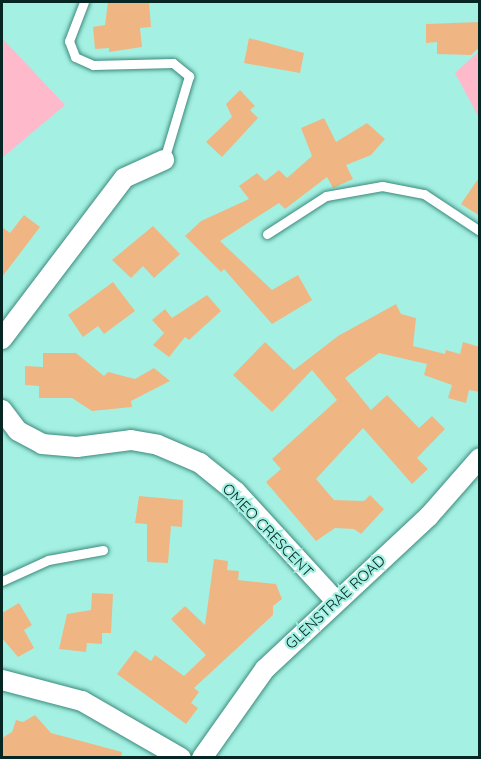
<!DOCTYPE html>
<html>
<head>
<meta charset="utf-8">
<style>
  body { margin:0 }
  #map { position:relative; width:481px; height:759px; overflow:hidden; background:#a4f1e3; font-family:Quicksand,sans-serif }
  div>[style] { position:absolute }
  .green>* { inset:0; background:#feb9cb }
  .building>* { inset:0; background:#efb684 }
  .roads { filter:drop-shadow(0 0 2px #3c8a7d) drop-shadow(0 0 2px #3c8a7d) }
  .lane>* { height:9px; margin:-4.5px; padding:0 4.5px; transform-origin:4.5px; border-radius:4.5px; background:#fff }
  .street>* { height:20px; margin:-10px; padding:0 10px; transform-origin:10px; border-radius:10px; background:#fff }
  span { translate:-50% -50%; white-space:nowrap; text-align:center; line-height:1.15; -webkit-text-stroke:4.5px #a4f1e3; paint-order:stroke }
  .street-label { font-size:15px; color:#052622 }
  .frame { position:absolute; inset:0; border:3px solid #052622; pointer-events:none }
</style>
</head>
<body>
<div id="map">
  <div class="green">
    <i style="clip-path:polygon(2px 38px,65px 105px,2px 158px)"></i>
    <i style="clip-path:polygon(479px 51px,479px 118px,455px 73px)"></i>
  </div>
  <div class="building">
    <i style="clip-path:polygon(108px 2px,149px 2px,151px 27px,140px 28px,142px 47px,109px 52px,109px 48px,95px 49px,93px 27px,105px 25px)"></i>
    <i style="clip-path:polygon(480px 22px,480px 47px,471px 55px,437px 54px,437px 42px,426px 43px,426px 24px)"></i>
    <i style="clip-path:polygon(249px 38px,304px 53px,300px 73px,244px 63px)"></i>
    <i style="clip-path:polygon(240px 90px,255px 106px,250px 110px,258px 118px,222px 157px,206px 142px,232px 117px,226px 104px)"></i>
    <i style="clip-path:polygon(324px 118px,336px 142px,367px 123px,385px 139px,371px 155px,346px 165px,353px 179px,333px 188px,327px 177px,285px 209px,279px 203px,220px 241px,272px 290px,298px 275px,312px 300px,272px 324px,224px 269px,221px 272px,185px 236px,201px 221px,249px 199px,239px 186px,257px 173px,265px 181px,279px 170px,287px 178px,312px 156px,301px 128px)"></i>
    <i style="clip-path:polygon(480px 176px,480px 216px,461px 204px)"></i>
    <i style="clip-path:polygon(24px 215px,40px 227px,2px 277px,2px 227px,10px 233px)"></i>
    <i style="clip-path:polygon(153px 226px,180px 254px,154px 278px,143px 266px,131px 278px,112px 260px)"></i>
    <i style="clip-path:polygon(113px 282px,135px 311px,104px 334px,98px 326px,83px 337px,68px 315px)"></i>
    <i style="clip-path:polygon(207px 295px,221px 311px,189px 340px,185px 337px,169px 357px,153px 345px,164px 333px,152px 320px,165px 309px,172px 318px)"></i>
    <i style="clip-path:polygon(396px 304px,401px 314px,416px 318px,413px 346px,445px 354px,446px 350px,460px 354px,463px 342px,480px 347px,480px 392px,469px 390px,466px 403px,448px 398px,452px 385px,424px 375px,427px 364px,379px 353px,345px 378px,371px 410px,387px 395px,419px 428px,432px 416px,445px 429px,417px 458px,428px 469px,412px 484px,363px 428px,316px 479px,334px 500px,364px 501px,370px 495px,384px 509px,361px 534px,354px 529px,335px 528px,316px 541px,266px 482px,281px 469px,272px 459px,337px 400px,312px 370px,272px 412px,233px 375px,265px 342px,294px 370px,338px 336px)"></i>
    <i style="clip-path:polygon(43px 353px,76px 353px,104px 376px,108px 372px,135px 379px,154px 368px,170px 381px,131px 401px,132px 407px,92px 411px,72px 398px,39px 398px,39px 386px,25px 385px,25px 366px,43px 367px)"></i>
    <i style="clip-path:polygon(139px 496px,183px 500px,182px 527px,171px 526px,168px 563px,147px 562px,147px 524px,135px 523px)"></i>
    <i style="clip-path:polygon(214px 559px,228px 561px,227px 570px,239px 571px,238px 580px,276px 584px,282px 599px,273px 606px,273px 615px,194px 688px,199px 692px,191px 703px,198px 708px,186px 724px,117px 674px,135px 650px,151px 661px,155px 655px,184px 676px,206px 655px,171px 619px,185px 606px,205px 625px)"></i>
    <i style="clip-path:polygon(92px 593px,113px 594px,111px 633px,102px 633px,102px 644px,87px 643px,86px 652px,59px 649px,67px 614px,91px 610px)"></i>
    <i style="clip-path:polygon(19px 603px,32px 625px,24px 630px,34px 648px,18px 657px,2px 638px,2px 613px)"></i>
    <i style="clip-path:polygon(35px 715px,51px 733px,122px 752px,121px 758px,2px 758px,2px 738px,12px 732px,16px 720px,23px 722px)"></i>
  </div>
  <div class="roads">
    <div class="lane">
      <i style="left:84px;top:2px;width:42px;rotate:111deg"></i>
      <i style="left:69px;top:41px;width:17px;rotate:69deg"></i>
      <i style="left:75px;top:57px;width:20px;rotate:24deg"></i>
      <i style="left:93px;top:65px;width:80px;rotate:-1.4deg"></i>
      <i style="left:173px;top:63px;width:21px;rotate:39deg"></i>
      <i style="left:189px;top:76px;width:88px;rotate:106.6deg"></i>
      <i style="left:267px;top:234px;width:70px;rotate:-32.8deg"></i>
      <i style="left:326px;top:196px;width:57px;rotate:-10.1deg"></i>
      <i style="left:382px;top:186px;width:43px;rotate:10.8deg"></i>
      <i style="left:424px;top:194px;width:67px;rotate:33.5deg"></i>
      <i style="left:2px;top:581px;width:51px;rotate:-24.5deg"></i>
      <i style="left:48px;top:560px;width:56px;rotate:-10.3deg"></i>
    </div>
    <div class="street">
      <i style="left:2px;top:339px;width:202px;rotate:-52.8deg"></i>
      <i style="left:124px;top:178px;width:44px;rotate:-24.2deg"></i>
      <i style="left:2px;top:410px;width:26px;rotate:53deg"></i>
      <i style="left:18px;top:431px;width:27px;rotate:28deg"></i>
      <i style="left:42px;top:444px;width:35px;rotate:5deg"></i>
      <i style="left:77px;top:447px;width:54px;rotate:-7.4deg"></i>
      <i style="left:131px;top:440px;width:27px;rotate:10deg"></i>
      <i style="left:158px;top:445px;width:46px;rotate:23.2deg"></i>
      <i style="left:200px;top:463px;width:46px;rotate:38.9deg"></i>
      <i style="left:236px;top:492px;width:147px;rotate:47.5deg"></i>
      <i style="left:2px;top:680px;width:83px;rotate:14.7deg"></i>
      <i style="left:82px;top:701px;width:114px;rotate:29.9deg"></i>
      <i style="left:202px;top:758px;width:109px;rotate:-54.7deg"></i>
      <i style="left:265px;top:669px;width:224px;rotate:-43deg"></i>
      <i style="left:429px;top:516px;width:77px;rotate:-48.7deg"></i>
    </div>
  </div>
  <div class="street-label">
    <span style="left:268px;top:530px;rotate:46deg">OMEO CRESCENT</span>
    <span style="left:335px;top:602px;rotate:-43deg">GLENSTRAE ROAD</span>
  </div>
  <div class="frame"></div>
</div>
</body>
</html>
